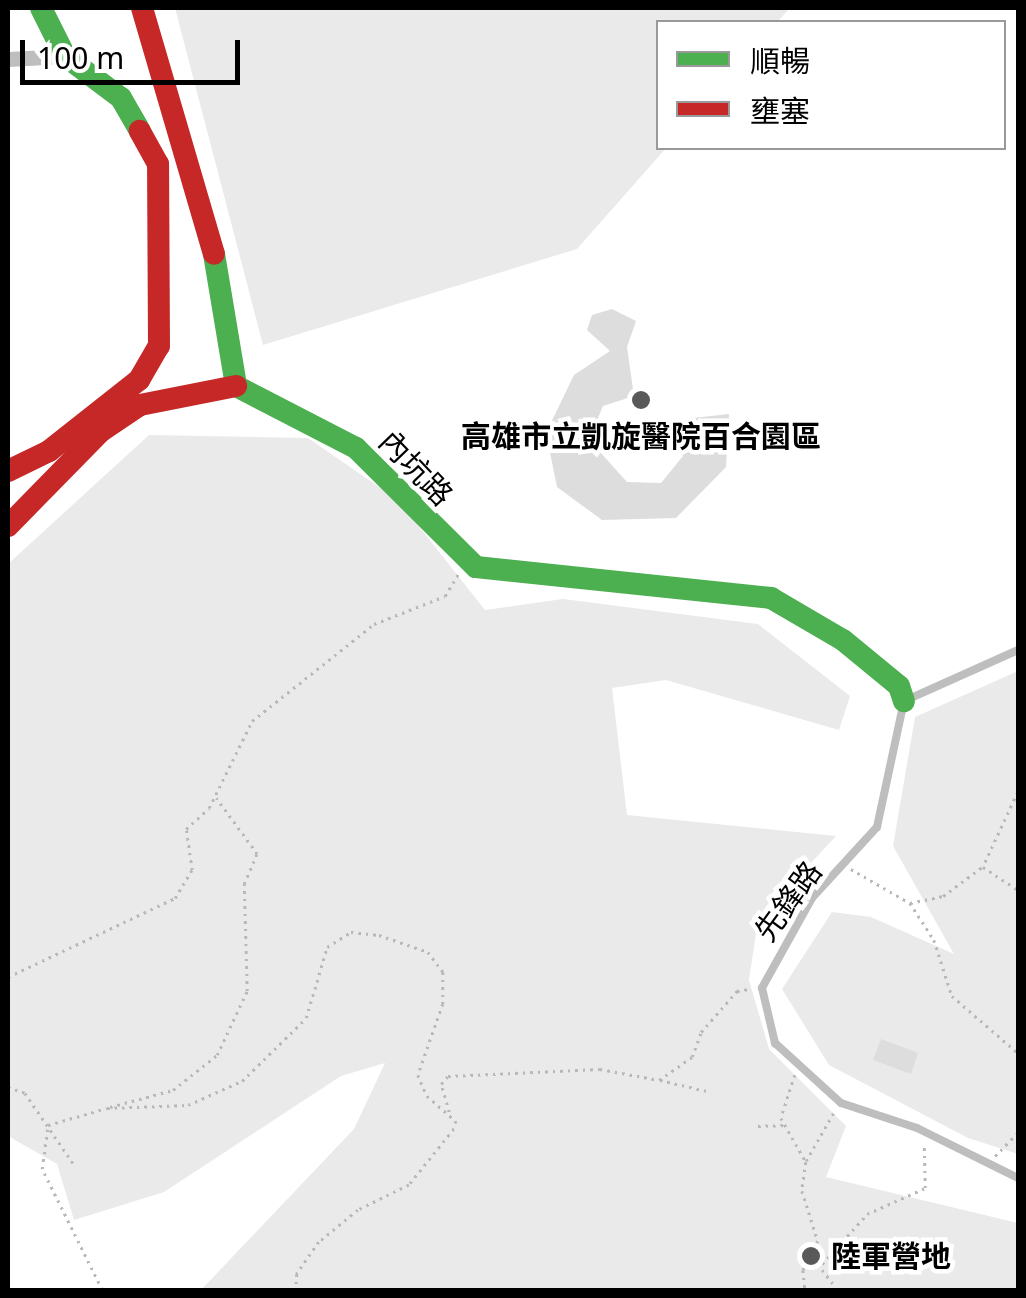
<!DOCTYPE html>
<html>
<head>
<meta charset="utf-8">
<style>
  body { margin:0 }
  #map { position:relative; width:1026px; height:1298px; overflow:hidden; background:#fff; font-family:"Noto Sans","Noto Sans TC",sans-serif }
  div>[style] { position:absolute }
  .green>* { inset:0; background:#eaeaea }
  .building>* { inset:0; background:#ddd }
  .path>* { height:2.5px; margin-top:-1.25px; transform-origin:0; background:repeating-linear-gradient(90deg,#b8b8b8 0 2.5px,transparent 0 7.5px) }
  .lane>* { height:8px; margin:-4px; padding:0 4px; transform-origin:4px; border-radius:4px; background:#bebebe }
  .street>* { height:15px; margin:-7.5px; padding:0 7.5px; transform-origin:7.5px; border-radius:7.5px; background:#bebebe }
  .fast>* { height:22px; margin:-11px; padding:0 11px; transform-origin:11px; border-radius:11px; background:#4caf50 }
  .jam>* { height:22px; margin:-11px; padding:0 11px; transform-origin:11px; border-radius:11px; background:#c62828 }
  .dots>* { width:28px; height:28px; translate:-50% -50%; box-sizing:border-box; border:5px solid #fff; border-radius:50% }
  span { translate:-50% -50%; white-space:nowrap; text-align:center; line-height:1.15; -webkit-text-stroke:9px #fff; paint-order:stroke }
  .poi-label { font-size:30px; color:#000; font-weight:700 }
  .left { translate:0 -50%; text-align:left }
  .street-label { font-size:30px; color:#000 }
  .frame { position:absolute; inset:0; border:10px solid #000; pointer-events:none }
  .legend { position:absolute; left:656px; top:20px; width:350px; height:130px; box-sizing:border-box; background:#fff; border:2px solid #999; margin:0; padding:12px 18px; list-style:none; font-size:30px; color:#000 }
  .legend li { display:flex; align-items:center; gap:20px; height:50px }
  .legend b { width:50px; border:2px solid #999 }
  .scale { position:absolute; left:20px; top:40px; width:220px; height:45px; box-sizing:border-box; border:5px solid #000; border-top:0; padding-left:12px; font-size:30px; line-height:35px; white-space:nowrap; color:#000; -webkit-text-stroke:8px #fff; paint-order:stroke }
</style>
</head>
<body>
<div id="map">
  <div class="green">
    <i style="clip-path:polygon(175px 8px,790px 8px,777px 22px,658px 22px,658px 148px,666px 148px,577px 249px,263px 345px)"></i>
    <i style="clip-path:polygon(149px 435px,308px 438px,398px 500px,485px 610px,563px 599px,758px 624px,850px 696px,839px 730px,666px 680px,612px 688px,627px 815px,836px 836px,758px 920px,749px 980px,769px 1049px,846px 1126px,826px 1177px,1018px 1223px,1018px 1290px,201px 1290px,354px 1129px,385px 1063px,341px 1076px,164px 1192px,74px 1220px,57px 1164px,8px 1136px,8px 564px)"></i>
    <i style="clip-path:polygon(1018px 671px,1018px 1154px,968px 1138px,829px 1065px,782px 989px,832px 912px,871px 917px,954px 954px,893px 846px,915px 717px)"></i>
  </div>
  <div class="building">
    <i style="clip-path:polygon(612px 309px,636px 321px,627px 347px,634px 396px,603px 406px,593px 430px,600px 452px,627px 482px,661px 483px,683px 456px,684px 419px,729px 414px,726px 467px,676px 518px,602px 520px,557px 487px,546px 433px,574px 375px,610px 351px,587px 330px,592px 315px)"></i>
    <i style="clip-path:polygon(881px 1039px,918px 1053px,911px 1074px,873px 1060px)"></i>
  </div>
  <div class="path">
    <i style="left:1018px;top:792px;width:83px;rotate:115deg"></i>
    <i style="left:983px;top:867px;width:42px;rotate:33.3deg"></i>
    <i style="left:851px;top:869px;width:68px;rotate:30deg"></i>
    <i style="left:910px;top:903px;width:44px;rotate:57deg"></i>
    <i style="left:934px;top:940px;width:59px;rotate:72.2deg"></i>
    <i style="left:952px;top:996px;width:87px;rotate:40.8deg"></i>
    <i style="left:910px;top:903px;width:34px;rotate:-12deg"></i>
    <i style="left:943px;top:896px;width:49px;rotate:-36.6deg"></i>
    <i style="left:8px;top:977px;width:185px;rotate:-25.3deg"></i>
    <i style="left:175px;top:898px;width:33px;rotate:-59deg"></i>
    <i style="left:192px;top:870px;width:41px;rotate:-98.3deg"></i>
    <i style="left:186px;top:829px;width:31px;rotate:-42deg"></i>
    <i style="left:209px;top:808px;width:97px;rotate:-63.7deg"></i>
    <i style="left:252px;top:721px;width:156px;rotate:-38.5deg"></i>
    <i style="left:374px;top:624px;width:76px;rotate:-21.5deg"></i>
    <i style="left:445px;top:596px;width:27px;rotate:-59deg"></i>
    <i style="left:795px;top:1075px;width:45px;rotate:108deg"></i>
    <i style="left:781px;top:1118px;width:51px;rotate:60.4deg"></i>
    <i style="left:806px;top:1162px;width:29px;rotate:98deg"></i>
    <i style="left:802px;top:1191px;width:52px;rotate:72.3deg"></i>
    <i style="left:818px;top:1241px;width:33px;rotate:117deg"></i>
    <i style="left:803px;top:1270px;width:20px;rotate:84deg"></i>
    <i style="left:660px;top:1080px;width:52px;rotate:13.2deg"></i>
    <i style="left:8px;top:1087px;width:18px;rotate:19deg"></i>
    <i style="left:25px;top:1093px;width:85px;rotate:55.6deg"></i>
    <i style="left:110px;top:1107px;width:65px;rotate:-15.1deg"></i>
    <i style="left:173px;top:1090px;width:56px;rotate:-38.5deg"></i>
    <i style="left:217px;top:1055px;width:71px;rotate:-64.9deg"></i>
    <i style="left:247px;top:991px;width:107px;rotate:-91.6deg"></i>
    <i style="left:244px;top:884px;width:33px;rotate:-67deg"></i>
    <i style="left:257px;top:854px;width:69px;rotate:-126.2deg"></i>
    <i style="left:449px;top:1112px;width:29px;rotate:-106deg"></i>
    <i style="left:441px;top:1084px;width:11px;rotate:-49deg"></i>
    <i style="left:448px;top:1076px;width:152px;rotate:-2.6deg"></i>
    <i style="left:600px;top:1069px;width:60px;rotate:10.6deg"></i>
    <i style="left:659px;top:1080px;width:40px;rotate:-34.9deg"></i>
    <i style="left:692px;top:1057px;width:27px;rotate:-70deg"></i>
    <i style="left:701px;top:1032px;width:55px;rotate:-48.7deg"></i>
    <i style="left:737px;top:991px;width:13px;rotate:-9deg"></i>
    <i style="left:758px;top:1126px;width:25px;rotate:-2deg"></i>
    <i style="left:995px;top:1156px;width:33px;rotate:-46deg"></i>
    <i style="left:806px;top:1161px;width:56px;rotate:-60.3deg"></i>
    <i style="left:813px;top:1258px;width:37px;rotate:52deg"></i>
    <i style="left:822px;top:1264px;width:67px;rotate:-48deg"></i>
    <i style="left:867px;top:1214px;width:64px;rotate:-24.1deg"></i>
    <i style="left:925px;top:1188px;width:44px;rotate:-91.3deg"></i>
    <i style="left:102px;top:1290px;width:135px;rotate:-116.4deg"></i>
    <i style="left:42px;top:1169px;width:44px;rotate:-82.2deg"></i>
    <i style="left:48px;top:1125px;width:61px;rotate:-16.1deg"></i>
    <i style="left:107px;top:1108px;width:81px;rotate:-2.1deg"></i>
    <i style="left:188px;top:1105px;width:59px;rotate:-24deg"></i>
    <i style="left:242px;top:1081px;width:90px;rotate:-44.5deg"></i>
    <i style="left:306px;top:1018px;width:74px;rotate:-73.5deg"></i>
    <i style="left:327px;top:947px;width:28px;rotate:-32deg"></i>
    <i style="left:351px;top:932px;width:28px;rotate:6deg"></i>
    <i style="left:379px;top:935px;width:52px;rotate:19.1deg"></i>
    <i style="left:428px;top:952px;width:25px;rotate:53deg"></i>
    <i style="left:443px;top:972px;width:32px;rotate:90deg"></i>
    <i style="left:443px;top:1004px;width:75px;rotate:109.4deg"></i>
    <i style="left:418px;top:1075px;width:23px;rotate:67deg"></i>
    <i style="left:427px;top:1096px;width:38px;rotate:41deg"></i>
    <i style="left:456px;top:1121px;width:8px;rotate:104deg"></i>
    <i style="left:454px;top:1129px;width:72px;rotate:128.8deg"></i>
    <i style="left:409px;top:1185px;width:57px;rotate:153.9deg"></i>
    <i style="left:358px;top:1210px;width:50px;rotate:140.6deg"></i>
    <i style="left:319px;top:1242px;width:39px;rotate:125deg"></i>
    <i style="left:297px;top:1274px;width:16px;rotate:94deg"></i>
  </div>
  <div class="lane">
    <i style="left:1018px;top:650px;width:125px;rotate:155.9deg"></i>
    <i style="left:904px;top:701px;width:129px;rotate:102.1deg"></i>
    <i style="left:877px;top:827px;width:96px;rotate:132.5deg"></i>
    <i style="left:812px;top:898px;width:103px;rotate:119.1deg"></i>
    <i style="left:762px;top:988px;width:57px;rotate:76.7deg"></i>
    <i style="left:775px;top:1043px;width:89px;rotate:42.3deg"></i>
    <i style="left:841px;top:1103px;width:80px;rotate:18.2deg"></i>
    <i style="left:917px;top:1128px;width:113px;rotate:26.3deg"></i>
  </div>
  <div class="street">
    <i style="left:8px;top:59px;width:57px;rotate:-3deg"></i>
  </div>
  <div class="fast">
    <i style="left:41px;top:8px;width:54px;rotate:63.4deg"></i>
    <i style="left:65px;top:56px;width:70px;rotate:36.9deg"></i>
    <i style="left:121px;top:98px;width:38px;rotate:60deg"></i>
    <i style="left:214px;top:254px;width:134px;rotate:80.5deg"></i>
    <i style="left:236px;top:386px;width:135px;rotate:27.3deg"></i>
    <i style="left:356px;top:448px;width:169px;rotate:44.8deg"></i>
    <i style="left:476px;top:567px;width:297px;rotate:6deg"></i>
    <i style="left:771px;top:598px;width:83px;rotate:30.3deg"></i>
    <i style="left:843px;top:640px;width:72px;rotate:39.4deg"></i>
    <i style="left:899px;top:686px;width:16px;rotate:72deg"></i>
  </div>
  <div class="jam">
    <i style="left:142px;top:8px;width:256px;rotate:73.7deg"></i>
    <i style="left:8px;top:471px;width:46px;rotate:-26deg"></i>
    <i style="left:49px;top:451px;width:115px;rotate:-38.3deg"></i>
    <i style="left:139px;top:380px;width:39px;rotate:-60deg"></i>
    <i style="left:159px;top:346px;width:182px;rotate:-90.3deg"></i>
    <i style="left:158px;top:164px;width:38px;rotate:-119deg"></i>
    <i style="left:8px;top:526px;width:132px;rotate:-45.6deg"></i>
    <i style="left:100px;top:432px;width:48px;rotate:-34deg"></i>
    <i style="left:140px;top:405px;width:98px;rotate:-11.2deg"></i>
  </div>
  <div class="dots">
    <i style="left:641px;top:400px;background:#595959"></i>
    <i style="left:811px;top:1256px;background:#595959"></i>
  </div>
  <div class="poi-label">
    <span style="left:641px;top:436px">高雄市立凱旋醫院百合園區</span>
    <span class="left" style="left:831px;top:1256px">陸軍營地</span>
  </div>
  <div class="street-label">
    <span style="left:416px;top:468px;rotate:46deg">內坑路</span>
    <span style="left:788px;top:901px;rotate:-54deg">先鋒路</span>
  </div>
  <div class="frame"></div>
  <ul class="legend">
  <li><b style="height:12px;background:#4caf50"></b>順暢</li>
  <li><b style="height:12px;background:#c62828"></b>壅塞</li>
  </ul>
  <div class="scale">100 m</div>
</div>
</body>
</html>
